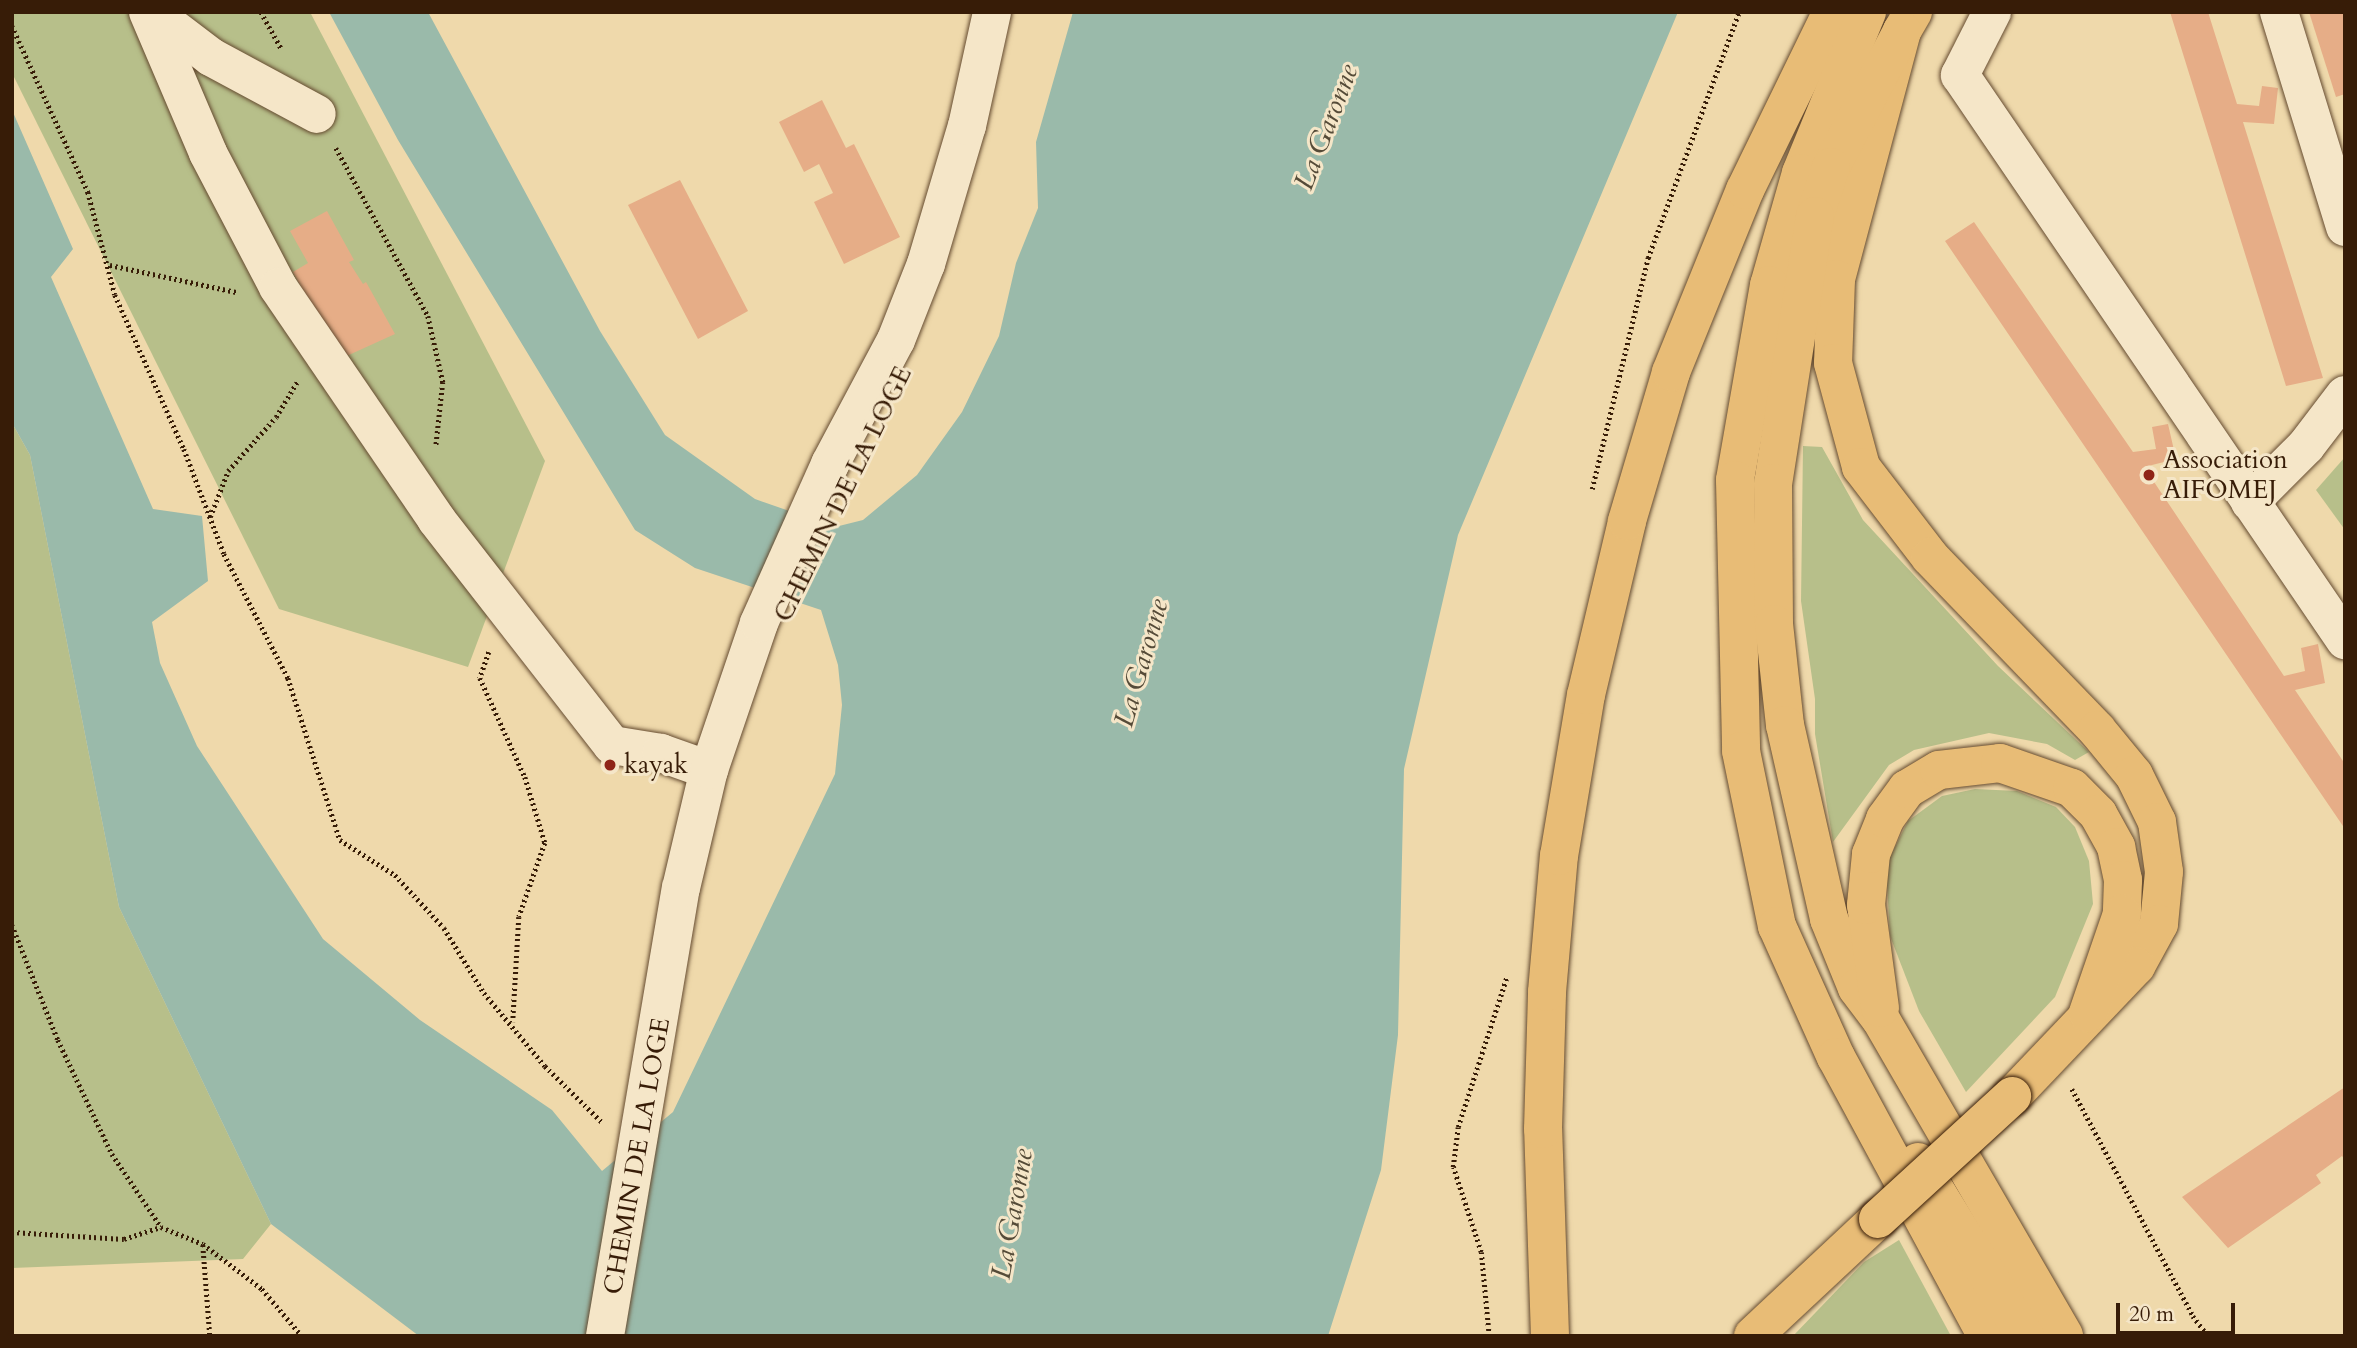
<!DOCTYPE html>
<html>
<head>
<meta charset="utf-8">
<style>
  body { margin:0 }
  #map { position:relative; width:2357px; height:1348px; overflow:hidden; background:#efd9ab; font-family:Cardo,serif }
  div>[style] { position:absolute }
  .green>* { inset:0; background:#b7bf8a }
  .water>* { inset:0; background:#9abaaa }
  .building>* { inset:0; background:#e6ad87 }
  .path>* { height:4.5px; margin-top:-2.25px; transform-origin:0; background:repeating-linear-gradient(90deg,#371c07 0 2px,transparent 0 5.5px) }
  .roads { filter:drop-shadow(0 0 2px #654b30) drop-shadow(0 0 2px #654b30) }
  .minor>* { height:38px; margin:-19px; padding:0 19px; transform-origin:19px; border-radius:19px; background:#f5e6c8 }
  .major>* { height:38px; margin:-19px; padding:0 19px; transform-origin:19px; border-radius:19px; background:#e8bc76 }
  .highway>* { height:38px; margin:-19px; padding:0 19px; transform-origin:19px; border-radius:19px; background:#e8bc76 }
  .bridges { filter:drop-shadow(0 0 2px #371c07) drop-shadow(0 0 2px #371c07) }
  .major-bridge>* { height:38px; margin:-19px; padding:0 19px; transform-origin:19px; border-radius:19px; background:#e8bc76 }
  .dots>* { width:19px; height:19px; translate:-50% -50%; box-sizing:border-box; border:4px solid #f5e6c8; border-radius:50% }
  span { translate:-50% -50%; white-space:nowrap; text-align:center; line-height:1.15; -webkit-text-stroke:6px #f5e6c8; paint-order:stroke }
  .poi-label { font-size:26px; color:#371c07 }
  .left { translate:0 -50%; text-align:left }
  .street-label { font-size:26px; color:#371c07 }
  .water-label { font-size:28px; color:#554b38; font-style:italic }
  .frame { position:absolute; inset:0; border:14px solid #371c07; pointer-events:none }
  .scale { position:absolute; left:2116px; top:1303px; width:119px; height:32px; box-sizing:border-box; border:4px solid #371c07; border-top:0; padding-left:9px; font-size:21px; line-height:24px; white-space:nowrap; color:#371c07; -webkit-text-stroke:5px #f5e6c8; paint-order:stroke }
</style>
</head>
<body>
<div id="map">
  <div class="green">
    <i style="clip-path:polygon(12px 12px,310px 12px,545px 461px,468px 667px,279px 609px,12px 73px)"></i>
    <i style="clip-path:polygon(12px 423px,30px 455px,119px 907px,271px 1224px,243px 1259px,12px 1268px)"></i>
    <i style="clip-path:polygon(1803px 446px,1822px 447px,1863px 520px,1998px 666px,2089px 752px,2075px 760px,2047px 744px,1989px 733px,1914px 750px,1889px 765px,1833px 842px,1815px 734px,1815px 699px,1801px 601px)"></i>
    <i style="clip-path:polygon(2345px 457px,2345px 530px,2316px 490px)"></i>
    <i style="clip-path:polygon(1975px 789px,2017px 791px,2056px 807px,2075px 827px,2089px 861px,2093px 904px,2055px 997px,1966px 1092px,1919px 1011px,1890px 936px,1886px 865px,1908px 821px,1942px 796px)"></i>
    <i style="clip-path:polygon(1899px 1240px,1951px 1336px,1793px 1336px,1864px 1262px)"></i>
  </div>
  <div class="water">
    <i style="clip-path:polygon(329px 12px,428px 12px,600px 331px,665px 435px,755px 499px,835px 527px,863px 520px,917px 475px,962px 412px,999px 336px,1016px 263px,1038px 208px,1036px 142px,1073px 12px,1678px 12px,1458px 535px,1404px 769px,1398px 1035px,1381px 1170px,1328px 1336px,419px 1336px,271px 1224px,119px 907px,30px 455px,12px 423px,12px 110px,73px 249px,51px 277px,153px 509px,202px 516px,208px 581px,152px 622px,160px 663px,197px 746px,323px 939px,420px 1020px,552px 1110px,602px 1171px,673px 1112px,835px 774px,842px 705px,838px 665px,821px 610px,695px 568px,635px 530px,398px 140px)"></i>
  </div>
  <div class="building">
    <i style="clip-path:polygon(2170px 12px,2208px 12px,2237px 104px,2259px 106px,2262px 86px,2278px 88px,2274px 124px,2243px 122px,2323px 378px,2286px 386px)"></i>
    <i style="clip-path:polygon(2309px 12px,2345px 12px,2345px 94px,2336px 97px)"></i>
    <i style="clip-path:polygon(822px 100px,846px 148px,854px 144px,900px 237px,844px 264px,814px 202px,833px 193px,819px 164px,804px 172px,779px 122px)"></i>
    <i style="clip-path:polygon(680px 180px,748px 311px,698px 339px,628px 205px)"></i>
    <i style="clip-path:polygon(327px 211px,354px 260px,349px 262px,363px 284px,366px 282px,395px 334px,340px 359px,293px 272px,308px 263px,290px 231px)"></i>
    <i style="clip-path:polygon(1974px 222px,2133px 452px,2156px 449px,2152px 427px,2168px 424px,2176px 459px,2144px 467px,2284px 676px,2305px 671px,2301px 648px,2318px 644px,2325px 683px,2295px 690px,2345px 764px,2345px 829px,1945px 241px)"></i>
    <i style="clip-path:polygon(2345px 1087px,2345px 1160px,2342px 1156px,2316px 1175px,2321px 1183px,2228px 1248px,2182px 1197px)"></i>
  </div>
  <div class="path">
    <i style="left:261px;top:12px;width:41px;rotate:60.9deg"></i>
    <i style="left:12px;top:26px;width:183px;rotate:65.4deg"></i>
    <i style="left:88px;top:192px;width:106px;rotate:75.3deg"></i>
    <i style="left:115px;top:295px;width:169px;rotate:65.9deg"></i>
    <i style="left:184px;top:449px;width:112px;rotate:69.1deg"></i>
    <i style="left:224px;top:554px;width:140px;rotate:62.7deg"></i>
    <i style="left:288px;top:678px;width:170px;rotate:72.2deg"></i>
    <i style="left:340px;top:840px;width:65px;rotate:32.5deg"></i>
    <i style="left:395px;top:875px;width:72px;rotate:47.2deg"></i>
    <i style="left:444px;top:928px;width:76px;rotate:58.4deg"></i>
    <i style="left:484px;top:993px;width:95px;rotate:50.1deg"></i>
    <i style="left:545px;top:1066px;width:81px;rotate:44.5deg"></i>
    <i style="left:336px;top:148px;width:192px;rotate:61.3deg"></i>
    <i style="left:428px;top:316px;width:68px;rotate:77.2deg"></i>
    <i style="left:443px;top:382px;width:64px;rotate:96.2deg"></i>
    <i style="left:110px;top:265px;width:129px;rotate:12.1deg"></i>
    <i style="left:1592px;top:489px;width:238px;rotate:-76.4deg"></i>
    <i style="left:1648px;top:258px;width:262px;rotate:-69.7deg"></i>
    <i style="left:210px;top:517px;width:49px;rotate:-68.6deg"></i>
    <i style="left:228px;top:471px;width:72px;rotate:-48.4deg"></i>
    <i style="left:276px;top:417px;width:41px;rotate:-59deg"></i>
    <i style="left:489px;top:652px;width:28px;rotate:109deg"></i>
    <i style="left:480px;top:678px;width:109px;rotate:65.6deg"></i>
    <i style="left:525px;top:777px;width:69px;rotate:73.1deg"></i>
    <i style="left:545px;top:843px;width:78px;rotate:109.4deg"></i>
    <i style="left:519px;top:917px;width:105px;rotate:93.3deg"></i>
    <i style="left:12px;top:925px;width:124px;rotate:68.2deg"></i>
    <i style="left:58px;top:1040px;width:126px;rotate:64.7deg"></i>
    <i style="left:112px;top:1154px;width:88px;rotate:56.1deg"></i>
    <i style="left:161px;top:1227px;width:45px;rotate:22deg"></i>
    <i style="left:203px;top:1244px;width:74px;rotate:37.3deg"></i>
    <i style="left:262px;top:1289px;width:62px;rotate:49.6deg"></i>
    <i style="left:2072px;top:1089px;width:257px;rotate:61.9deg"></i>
    <i style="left:2193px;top:1316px;width:25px;rotate:53deg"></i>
    <i style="left:12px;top:1232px;width:112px;rotate:3.6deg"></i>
    <i style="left:124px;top:1239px;width:39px;rotate:-18deg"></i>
    <i style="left:203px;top:1245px;width:91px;rotate:85.6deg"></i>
    <i style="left:1489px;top:1336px;width:84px;rotate:-95.4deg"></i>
    <i style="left:1481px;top:1252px;width:89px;rotate:-108.2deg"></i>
    <i style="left:1453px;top:1167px;width:40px;rotate:-82.9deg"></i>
    <i style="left:1458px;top:1127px;width:159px;rotate:-72deg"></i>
  </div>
  <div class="roads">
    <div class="minor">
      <i style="left:148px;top:12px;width:153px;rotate:66.9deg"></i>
      <i style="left:208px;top:153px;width:151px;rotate:62.4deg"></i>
      <i style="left:278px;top:287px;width:281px;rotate:55.7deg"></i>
      <i style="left:436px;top:519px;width:286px;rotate:52.1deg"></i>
      <i style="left:612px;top:745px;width:50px;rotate:9.3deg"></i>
      <i style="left:661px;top:753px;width:51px;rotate:19.5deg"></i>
      <i style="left:152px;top:12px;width:74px;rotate:37.3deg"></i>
      <i style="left:211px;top:57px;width:120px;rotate:28.3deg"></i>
      <i style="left:1992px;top:12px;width:71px;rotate:116.9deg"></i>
      <i style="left:1960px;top:75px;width:684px;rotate:55.73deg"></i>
      <i style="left:2279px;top:12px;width:225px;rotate:72.9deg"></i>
      <i style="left:2250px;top:502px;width:79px;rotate:-45deg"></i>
      <i style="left:2306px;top:446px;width:64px;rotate:-52.6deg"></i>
      <i style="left:605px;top:1336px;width:454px;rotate:-80.4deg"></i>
      <i style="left:681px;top:888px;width:121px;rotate:-76.7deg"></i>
      <i style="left:709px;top:770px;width:155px;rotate:-71.2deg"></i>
      <i style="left:759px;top:623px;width:174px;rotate:-65.9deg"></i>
      <i style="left:830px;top:464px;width:140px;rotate:-62deg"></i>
      <i style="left:896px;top:340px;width:82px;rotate:-68.5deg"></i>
      <i style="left:926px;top:264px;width:144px;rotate:-73.5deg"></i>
      <i style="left:967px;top:126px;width:117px;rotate:-77.6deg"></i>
    </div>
    <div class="major">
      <i style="left:1913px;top:12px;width:22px;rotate:120deg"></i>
      <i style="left:1902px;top:31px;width:257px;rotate:104.9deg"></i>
      <i style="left:1836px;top:279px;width:84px;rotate:92deg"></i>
      <i style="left:1833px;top:363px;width:108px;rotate:74.9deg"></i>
      <i style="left:1861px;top:467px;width:113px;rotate:52.5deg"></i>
      <i style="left:1930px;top:557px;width:240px;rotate:46deg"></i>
      <i style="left:2097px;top:730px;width:58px;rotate:50.6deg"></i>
      <i style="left:2134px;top:775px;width:52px;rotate:63.9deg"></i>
      <i style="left:2157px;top:822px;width:50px;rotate:82deg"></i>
      <i style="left:2164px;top:872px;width:52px;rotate:95.5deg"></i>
      <i style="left:2159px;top:924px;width:48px;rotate:118.7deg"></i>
      <i style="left:2136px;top:966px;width:180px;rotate:133.6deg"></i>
      <i style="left:1550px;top:1336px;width:207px;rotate:-91.9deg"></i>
      <i style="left:1543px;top:1129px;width:137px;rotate:-88.3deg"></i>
      <i style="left:1547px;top:992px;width:137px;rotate:-85deg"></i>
      <i style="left:1559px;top:856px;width:163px;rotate:-80.5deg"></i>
      <i style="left:1586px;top:695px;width:179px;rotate:-76.7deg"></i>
      <i style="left:1627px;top:521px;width:155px;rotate:-73.5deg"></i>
      <i style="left:1671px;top:372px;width:196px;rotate:-67.9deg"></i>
      <i style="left:1745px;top:190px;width:198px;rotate:-64deg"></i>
      <i style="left:1753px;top:1336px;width:171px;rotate:-43.1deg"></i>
    </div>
    <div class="highway">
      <i style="left:1867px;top:12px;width:174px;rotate:112.3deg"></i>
      <i style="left:1801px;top:173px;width:116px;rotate:105.9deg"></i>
      <i style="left:1769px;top:285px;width:198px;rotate:99.9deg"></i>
      <i style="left:1735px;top:480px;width:271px;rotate:88.7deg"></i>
      <i style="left:1741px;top:751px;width:179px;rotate:78.4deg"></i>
      <i style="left:1777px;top:926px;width:144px;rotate:65.8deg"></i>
      <i style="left:1836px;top:1057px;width:317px;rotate:61.6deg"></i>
      <i style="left:1902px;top:31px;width:153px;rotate:117.6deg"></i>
      <i style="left:1831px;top:167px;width:52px;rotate:108.1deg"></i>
      <i style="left:1815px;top:216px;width:270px;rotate:98.9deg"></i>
      <i style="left:1773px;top:483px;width:141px;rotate:89.6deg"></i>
      <i style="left:1774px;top:624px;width:102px;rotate:83.8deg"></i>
      <i style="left:1785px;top:725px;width:199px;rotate:77.2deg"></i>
      <i style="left:1829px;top:919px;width:74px;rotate:67.9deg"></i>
      <i style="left:1857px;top:988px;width:38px;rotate:53deg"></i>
      <i style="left:1880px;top:1018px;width:367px;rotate:59.9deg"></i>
      <i style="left:1880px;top:1008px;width:104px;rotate:-97.7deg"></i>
      <i style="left:1866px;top:905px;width:51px;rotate:-84.4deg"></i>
      <i style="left:1871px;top:854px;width:38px;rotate:-68deg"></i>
      <i style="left:1885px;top:819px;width:37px;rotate:-54deg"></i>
      <i style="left:1907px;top:789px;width:37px;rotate:-31deg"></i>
      <i style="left:1939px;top:770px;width:61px;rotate:-6.5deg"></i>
      <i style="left:2000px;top:763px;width:76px;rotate:19.1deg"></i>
      <i style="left:2072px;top:788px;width:37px;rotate:45deg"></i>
      <i style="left:2098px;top:814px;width:38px;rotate:61deg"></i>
      <i style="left:2116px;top:847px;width:34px;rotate:78deg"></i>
      <i style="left:2123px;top:880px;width:34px;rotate:92deg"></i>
      <i style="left:2122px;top:914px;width:105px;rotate:109deg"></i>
      <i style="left:1918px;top:1162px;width:204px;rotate:58.4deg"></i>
    </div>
  </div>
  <div class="bridges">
    <div class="major-bridge">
      <i style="left:1878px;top:1219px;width:182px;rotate:-42.5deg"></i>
    </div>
  </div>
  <div class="dots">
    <i style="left:2149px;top:475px;background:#8f2418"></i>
    <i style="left:610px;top:765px;background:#8f2418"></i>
  </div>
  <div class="poi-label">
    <span class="left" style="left:2163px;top:475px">Association<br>AIFOMEJ</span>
    <span class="left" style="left:624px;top:765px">kayak</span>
  </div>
  <div class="street-label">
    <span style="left:843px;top:494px;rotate:-64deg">CHEMIN DE LA LOGE</span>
    <span style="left:637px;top:1156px;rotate:-80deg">CHEMIN DE LA LOGE</span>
  </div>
  <div class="water-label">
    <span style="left:1326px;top:127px;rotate:-69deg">La Garonne</span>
    <span style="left:1141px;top:663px;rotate:-74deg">La Garonne</span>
    <span style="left:1012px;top:1214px;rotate:-80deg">La Garonne</span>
  </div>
  <div class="frame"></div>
  <div class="scale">20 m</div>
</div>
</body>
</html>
